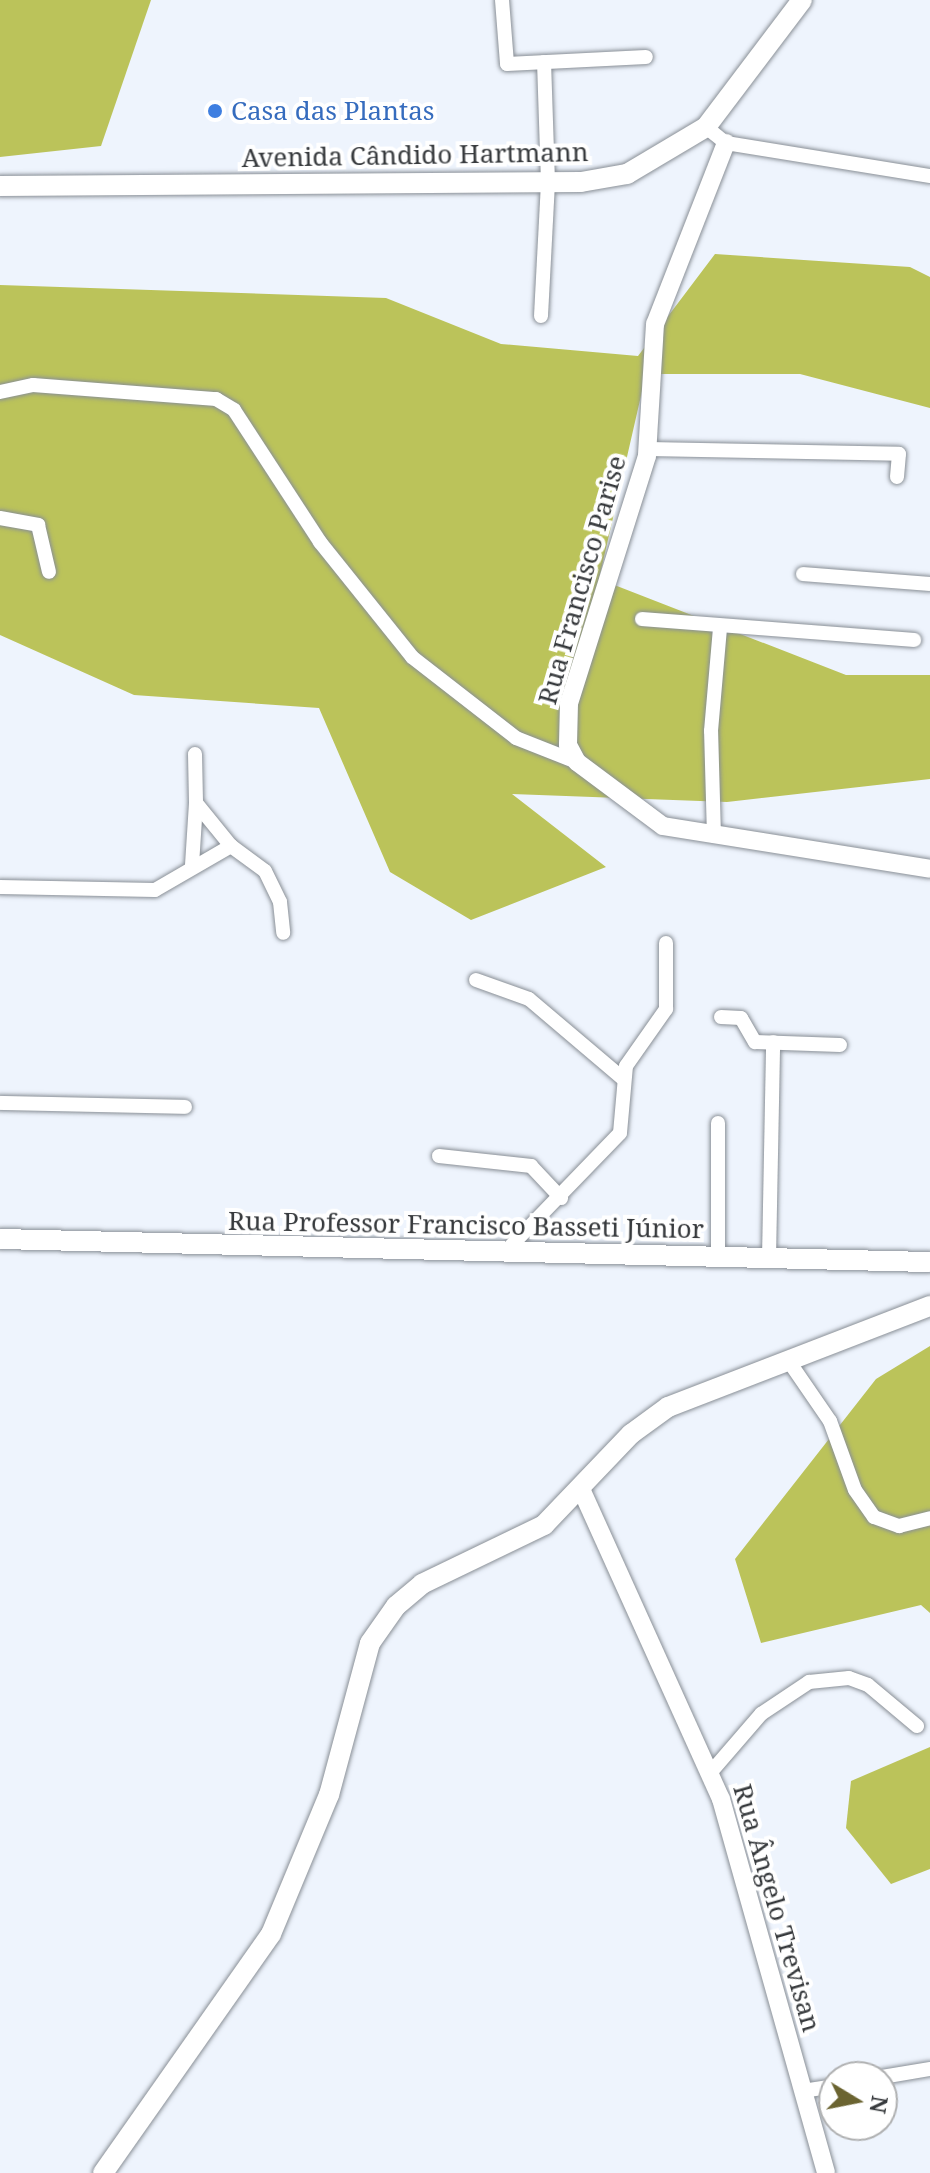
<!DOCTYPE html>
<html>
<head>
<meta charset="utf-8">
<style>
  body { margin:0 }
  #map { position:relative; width:930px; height:2173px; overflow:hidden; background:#eef4fd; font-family:"Noto Serif",serif }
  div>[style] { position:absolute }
  .forest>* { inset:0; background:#bbc35a }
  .roads { filter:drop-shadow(0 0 2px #898f96) drop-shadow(0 0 2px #898f96) }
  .minor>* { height:14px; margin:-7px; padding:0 7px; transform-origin:7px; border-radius:7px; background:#fff }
  .tertiary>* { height:18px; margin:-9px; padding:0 9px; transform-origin:9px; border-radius:9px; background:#fff }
  .secondary>* { height:20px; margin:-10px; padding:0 10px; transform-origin:10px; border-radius:10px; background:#fff }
  .dots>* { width:22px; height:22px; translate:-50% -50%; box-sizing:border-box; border:4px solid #fff; border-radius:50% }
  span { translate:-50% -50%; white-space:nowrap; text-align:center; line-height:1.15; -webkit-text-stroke:8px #fff; paint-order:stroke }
  .shop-label { font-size:26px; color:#366cbe }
  .left { translate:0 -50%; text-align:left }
  .street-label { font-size:26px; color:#373a3d }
  .north { position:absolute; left:818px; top:2061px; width:80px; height:80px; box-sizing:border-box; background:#fff; border:2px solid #afb0b1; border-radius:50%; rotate:100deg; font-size:22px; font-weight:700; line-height:32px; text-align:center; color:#373a3d }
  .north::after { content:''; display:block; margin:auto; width:28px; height:36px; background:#6b6431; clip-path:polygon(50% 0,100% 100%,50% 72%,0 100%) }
</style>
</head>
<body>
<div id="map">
  <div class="forest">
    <i style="clip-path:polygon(0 0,151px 0,101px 146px,0 157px)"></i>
    <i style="clip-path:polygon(715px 254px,910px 267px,930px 277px,930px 408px,800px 374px,646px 374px,599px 579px,846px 675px,930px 675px,930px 779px,727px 802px,512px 794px,606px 867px,471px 920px,390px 872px,319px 708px,134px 695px,0 635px,0 285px,386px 298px,501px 344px,638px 356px)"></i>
    <i style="clip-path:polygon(930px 1346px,930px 1613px,921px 1605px,761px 1643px,735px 1559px,876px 1379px)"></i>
    <i style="clip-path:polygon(930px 1747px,930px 1869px,891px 1884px,846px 1828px,851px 1781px)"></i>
  </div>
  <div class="roads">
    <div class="minor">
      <i style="left:502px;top:0;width:64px;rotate:85.5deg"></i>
      <i style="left:507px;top:64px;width:139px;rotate:-2.9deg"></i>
      <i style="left:706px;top:127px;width:26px;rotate:39deg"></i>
      <i style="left:726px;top:143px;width:207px;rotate:9.2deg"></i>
      <i style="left:541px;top:316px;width:134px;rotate:-87deg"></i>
      <i style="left:548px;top:182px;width:120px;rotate:-91.9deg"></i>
      <i style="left:0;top:392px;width:34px;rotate:-12deg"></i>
      <i style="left:33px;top:385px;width:184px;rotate:4.4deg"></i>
      <i style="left:216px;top:399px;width:21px;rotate:31deg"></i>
      <i style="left:234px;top:410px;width:158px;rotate:56.9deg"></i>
      <i style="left:320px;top:542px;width:147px;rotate:51.3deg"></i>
      <i style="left:412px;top:657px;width:132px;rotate:37.9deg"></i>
      <i style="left:516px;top:738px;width:66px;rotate:21.5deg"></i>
      <i style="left:648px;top:449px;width:251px;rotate:1.1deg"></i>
      <i style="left:899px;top:454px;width:23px;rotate:95deg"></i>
      <i style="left:0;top:518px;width:39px;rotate:10deg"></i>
      <i style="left:38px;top:525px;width:48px;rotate:76.8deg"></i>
      <i style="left:803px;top:574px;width:127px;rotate:4.5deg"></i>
      <i style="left:642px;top:619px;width:273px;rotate:4.4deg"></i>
      <i style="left:195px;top:754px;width:49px;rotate:88.8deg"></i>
      <i style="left:196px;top:803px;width:55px;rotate:50.9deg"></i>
      <i style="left:231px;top:846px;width:42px;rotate:36.3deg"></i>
      <i style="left:265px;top:871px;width:34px;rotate:64deg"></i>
      <i style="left:280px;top:902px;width:31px;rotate:84deg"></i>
      <i style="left:714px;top:836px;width:105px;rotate:-91.6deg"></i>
      <i style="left:711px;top:731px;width:103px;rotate:-85deg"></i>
      <i style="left:192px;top:865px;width:62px;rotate:-86.3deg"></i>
      <i style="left:0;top:887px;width:155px;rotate:1.1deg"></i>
      <i style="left:155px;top:890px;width:88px;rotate:-30.1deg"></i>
      <i style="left:476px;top:980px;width:56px;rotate:19.7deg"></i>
      <i style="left:529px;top:999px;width:122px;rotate:40.3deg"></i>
      <i style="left:721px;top:1017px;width:20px;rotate:3deg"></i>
      <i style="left:741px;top:1018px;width:28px;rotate:60deg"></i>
      <i style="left:755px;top:1042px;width:85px;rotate:2deg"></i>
      <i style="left:0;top:1103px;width:185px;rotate:1.2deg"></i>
      <i style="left:718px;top:1123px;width:134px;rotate:90deg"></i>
      <i style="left:439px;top:1156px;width:93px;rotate:6.2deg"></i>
      <i style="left:531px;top:1166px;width:44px;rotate:46.8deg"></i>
      <i style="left:506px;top:1251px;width:164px;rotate:-46deg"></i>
      <i style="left:620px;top:1133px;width:67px;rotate:-84.9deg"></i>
      <i style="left:626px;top:1066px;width:70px;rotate:-54.9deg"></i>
      <i style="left:666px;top:1009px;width:66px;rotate:-90deg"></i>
      <i style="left:769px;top:1258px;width:216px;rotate:-88.9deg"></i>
      <i style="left:788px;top:1360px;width:74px;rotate:55.5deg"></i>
      <i style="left:830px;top:1421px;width:73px;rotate:70.1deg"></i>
      <i style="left:855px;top:1490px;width:33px;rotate:55deg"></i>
      <i style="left:874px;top:1517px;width:27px;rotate:20deg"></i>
      <i style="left:899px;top:1526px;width:32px;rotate:-14deg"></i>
      <i style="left:711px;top:1772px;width:77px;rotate:-49.2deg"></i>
      <i style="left:761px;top:1714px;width:58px;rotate:-33.7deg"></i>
      <i style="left:809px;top:1682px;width:40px;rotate:-5.7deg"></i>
      <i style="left:849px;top:1678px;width:20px;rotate:20deg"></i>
      <i style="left:868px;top:1685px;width:64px;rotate:39.9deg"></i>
      <i style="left:882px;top:2077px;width:49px;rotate:-9.5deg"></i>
      <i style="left:803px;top:2091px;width:31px;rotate:-9deg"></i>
    </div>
    <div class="tertiary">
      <i style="left:726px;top:143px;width:194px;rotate:111.4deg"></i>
      <i style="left:655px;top:324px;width:132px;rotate:93.5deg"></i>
      <i style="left:647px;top:456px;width:259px;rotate:107.5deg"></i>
      <i style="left:569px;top:703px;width:42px;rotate:91.4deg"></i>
      <i style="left:568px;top:745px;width:19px;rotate:62deg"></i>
      <i style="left:577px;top:762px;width:107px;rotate:36.7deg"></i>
      <i style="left:663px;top:826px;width:270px;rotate:9.1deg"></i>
      <i style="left:581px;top:1489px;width:340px;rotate:65.7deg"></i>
      <i style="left:721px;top:1799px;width:388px;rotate:74.3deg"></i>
    </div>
    <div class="secondary">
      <i style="left:0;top:186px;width:581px;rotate:-0.39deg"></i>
      <i style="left:581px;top:182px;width:47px;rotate:-9.9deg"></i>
      <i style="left:627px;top:174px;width:92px;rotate:-30.7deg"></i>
      <i style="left:706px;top:127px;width:159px;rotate:-52.9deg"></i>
      <i style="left:0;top:1239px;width:930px;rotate:1.42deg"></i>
      <i style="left:103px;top:2173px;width:292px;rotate:-54.9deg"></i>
      <i style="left:271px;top:1934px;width:151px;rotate:-67.4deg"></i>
      <i style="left:329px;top:1795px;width:157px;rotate:-74.9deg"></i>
      <i style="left:370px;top:1643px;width:45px;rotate:-54.9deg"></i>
      <i style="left:396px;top:1606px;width:34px;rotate:-40deg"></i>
      <i style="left:422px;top:1584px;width:136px;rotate:-25.8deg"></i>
      <i style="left:544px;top:1525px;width:126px;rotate:-46.3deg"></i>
      <i style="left:631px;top:1434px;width:46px;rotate:-36.1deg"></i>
      <i style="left:668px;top:1407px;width:281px;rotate:-21.1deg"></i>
    </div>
  </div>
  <div class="dots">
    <i style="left:215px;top:111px;background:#3f7fe0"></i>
  </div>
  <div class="shop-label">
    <span class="left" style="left:231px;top:111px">Casa das Plantas</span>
  </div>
  <div class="street-label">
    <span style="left:415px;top:155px;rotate:-1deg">Avenida Cândido Hartmann</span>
    <span style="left:582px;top:580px;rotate:-74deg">Rua Francisco Parise</span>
    <span style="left:466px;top:1225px;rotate:1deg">Rua Professor Francisco Basseti Júnior</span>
    <span style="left:777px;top:1908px;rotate:74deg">Rua Ângelo Trevisan</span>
  </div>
  <div class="north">N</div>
</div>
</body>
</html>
